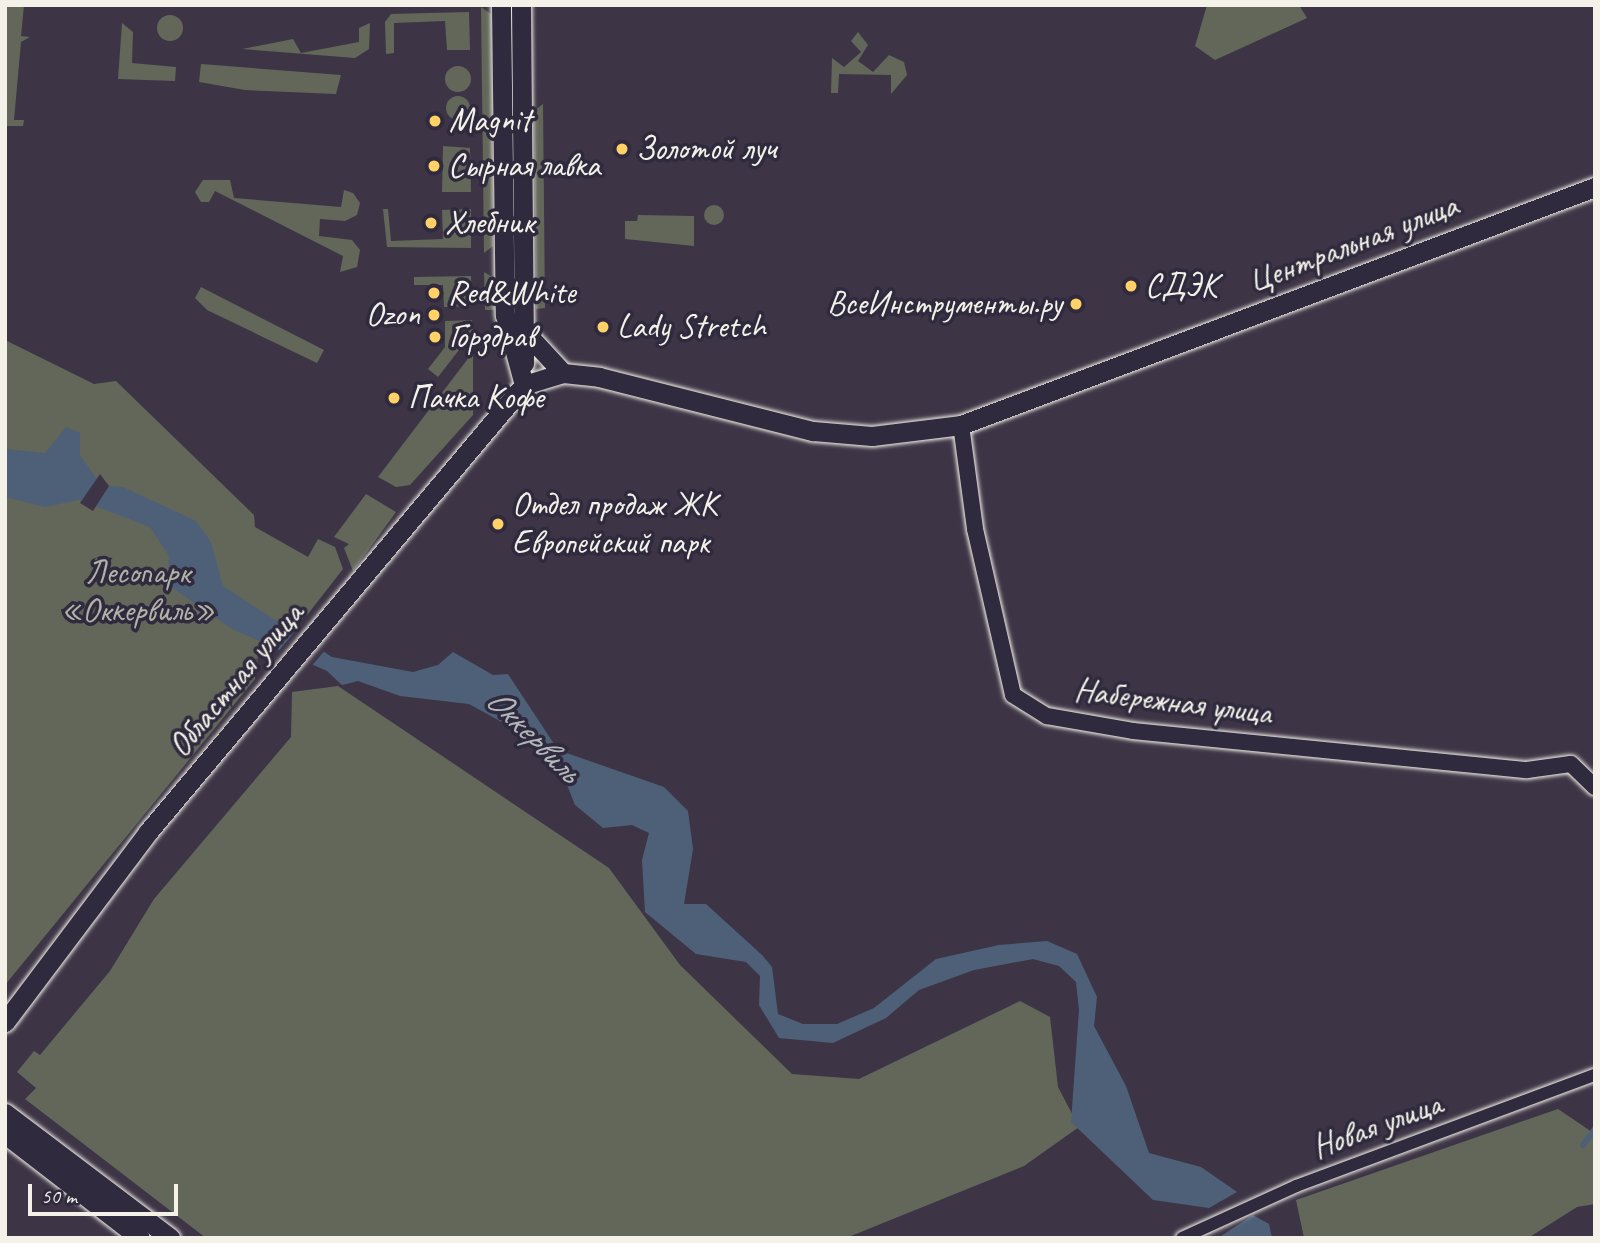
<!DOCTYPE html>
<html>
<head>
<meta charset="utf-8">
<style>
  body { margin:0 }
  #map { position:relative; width:1600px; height:1243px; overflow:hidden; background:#3d3546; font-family:Caveat,sans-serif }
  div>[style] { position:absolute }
  .green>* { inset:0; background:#62675a }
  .round { border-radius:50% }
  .water>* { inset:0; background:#4e6078 }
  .pier>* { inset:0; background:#3d3546 }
  .stream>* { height:6px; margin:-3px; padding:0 3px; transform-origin:3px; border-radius:3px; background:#4e6078 }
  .roads { filter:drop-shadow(0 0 2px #f4f1e8) drop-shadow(0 0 2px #f4f1e8) }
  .pedestrian>* { height:12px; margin:-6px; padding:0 6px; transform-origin:6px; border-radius:6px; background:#2f2a3d }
  .minor>* { height:16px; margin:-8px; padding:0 8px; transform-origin:8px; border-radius:8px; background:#2f2a3d }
  .tertiary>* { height:19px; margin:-9.5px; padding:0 9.5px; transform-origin:9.5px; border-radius:9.5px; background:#2f2a3d }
  .dots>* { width:19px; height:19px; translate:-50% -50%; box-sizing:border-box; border:4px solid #2f2a3d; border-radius:50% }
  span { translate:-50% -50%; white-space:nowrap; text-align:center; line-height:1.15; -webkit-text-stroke:7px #2f2a3d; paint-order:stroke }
  .poi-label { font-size:33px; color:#f4f1e8 }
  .left { translate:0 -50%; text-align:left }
  .right { translate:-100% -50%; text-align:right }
  .street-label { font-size:33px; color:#f4f1e8 }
  .park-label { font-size:33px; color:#b2b3a8 }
  .water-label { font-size:35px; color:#b2b7bb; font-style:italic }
  .frame { position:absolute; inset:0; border:7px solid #f4f1e8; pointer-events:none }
  .scale { position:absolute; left:28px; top:1184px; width:150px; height:32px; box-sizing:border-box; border:4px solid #f4f1e8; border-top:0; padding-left:9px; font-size:21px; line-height:24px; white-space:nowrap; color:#f4f1e8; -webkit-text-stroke:5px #2f2a3d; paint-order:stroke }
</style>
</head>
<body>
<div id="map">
  <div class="green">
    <i style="clip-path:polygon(5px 5px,24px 5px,21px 36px,30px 37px,21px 42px,14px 120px,24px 120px,23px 126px,5px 126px)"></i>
    <i style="clip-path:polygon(1207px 5px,1299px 5px,1307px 18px,1215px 60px,1195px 46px)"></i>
    <i style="clip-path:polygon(481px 7px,491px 14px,493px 246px,484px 253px)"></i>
    <i style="clip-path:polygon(469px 12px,470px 50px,447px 50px,445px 21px,394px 23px,394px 53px,386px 54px,385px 22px,391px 14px)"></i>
    <i class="round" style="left:157px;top:15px;width:26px;height:26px"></i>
    <i style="clip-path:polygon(122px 23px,133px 32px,132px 63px,176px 67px,175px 81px,118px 79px)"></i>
    <i style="clip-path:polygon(370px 23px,369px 49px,355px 58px,242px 49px,293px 39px,301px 53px,359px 42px,359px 28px)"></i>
    <i style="clip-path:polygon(858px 32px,868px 45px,858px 61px,873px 72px,889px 55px,904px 62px,907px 75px,891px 94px,891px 75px,839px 74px,838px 93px,831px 93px,832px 58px,844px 67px,861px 52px,851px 41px)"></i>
    <i style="clip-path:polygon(201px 64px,341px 75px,336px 94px,245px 90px,199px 82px)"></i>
    <i class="round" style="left:445px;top:66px;width:26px;height:26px"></i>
    <i class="round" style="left:446px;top:96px;width:24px;height:24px"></i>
    <i style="clip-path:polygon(543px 104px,545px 308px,536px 309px,534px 111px)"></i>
    <i style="clip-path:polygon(443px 146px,470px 148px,471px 192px,442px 192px)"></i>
    <i style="clip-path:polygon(203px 180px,230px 180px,234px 198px,341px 207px,344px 190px,353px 193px,360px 203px,357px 215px,345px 221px,320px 219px,319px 236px,352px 240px,360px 250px,357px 267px,340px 272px,343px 256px,215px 191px,209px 202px,201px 202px,195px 192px)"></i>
    <i class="round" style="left:704px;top:205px;width:20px;height:20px"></i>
    <i style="clip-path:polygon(383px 209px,388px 209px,391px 241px,443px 239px,442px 210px,471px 209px,471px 248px,387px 247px)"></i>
    <i style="clip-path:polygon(638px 215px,694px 216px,694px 246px,625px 239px,625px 221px,637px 221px)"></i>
    <i style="clip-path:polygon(484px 272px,494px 278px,494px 310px,485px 310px)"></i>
    <i style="clip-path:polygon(471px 276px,472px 306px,444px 307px,443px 285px,414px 285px,414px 277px)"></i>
    <i style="clip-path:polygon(201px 287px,324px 350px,317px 363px,207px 310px,195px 298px)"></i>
    <i style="clip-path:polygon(472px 320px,473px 332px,438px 377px,428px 369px,445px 347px,445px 321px)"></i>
    <i style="clip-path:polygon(5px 340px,94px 384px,116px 381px,254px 515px,255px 527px,308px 557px,318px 539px,335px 547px,343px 569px,308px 614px,258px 656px,255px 679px,5px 985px)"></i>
    <i style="clip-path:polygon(473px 352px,473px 415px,410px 485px,396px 487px,378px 477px)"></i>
    <i style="clip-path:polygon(366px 494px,396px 512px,353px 571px,344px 548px,349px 544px,334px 537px)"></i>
    <i style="clip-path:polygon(338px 686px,609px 868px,680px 965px,792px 1074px,859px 1079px,1020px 1001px,1050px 1017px,1058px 1087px,1079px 1127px,1024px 1166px,846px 1238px,206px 1238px,25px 1099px,36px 1088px,17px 1072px,34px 1051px,40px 1055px,110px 971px,154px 899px,291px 737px,292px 692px)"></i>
    <i style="clip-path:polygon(1558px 1109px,1595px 1134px,1595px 1204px,1577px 1207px,1528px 1238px,1304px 1238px,1296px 1200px)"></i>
  </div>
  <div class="water">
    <i style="clip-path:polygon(66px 427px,80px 433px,80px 455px,101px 485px,123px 487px,196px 521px,211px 542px,223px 586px,332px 657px,413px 672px,438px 665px,453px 652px,493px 675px,508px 674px,558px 750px,664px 787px,688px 811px,693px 849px,684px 904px,706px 904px,762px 955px,772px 967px,778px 1014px,803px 1024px,837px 1024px,874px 1008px,936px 959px,999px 945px,1047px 941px,1077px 954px,1097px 997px,1094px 1026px,1126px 1086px,1149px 1153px,1201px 1167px,1237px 1192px,1209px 1208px,1153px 1200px,1071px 1122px,1079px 1010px,1076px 982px,1059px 966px,1033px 959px,974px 970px,919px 990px,886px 1018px,833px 1043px,779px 1038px,759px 1005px,760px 976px,746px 962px,696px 954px,645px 912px,642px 860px,649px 833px,632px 825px,603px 828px,575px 805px,561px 770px,547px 752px,533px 750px,529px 737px,469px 704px,400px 696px,358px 681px,342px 685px,327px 671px,232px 629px,167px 584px,169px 556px,150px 527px,79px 500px,45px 507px,5px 497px,5px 449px,45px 453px)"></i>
    <i style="clip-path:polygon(1253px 1215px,1269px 1224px,1272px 1238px,1218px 1238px)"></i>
  </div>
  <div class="pier">
    <i style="clip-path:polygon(100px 474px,109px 486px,93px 511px,80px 503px)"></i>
    <i style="clip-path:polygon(298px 628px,327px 648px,308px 670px,276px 654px)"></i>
  </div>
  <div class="stream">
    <i style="left:1583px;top:1145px;width:20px;rotate:-53deg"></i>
  </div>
  <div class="roads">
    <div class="pedestrian">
      <i style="left:1182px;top:1238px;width:125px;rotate:-24.5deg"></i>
      <i style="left:1296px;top:1186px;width:319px;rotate:-20.4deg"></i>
    </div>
    <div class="minor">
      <i style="left:961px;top:425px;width:105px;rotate:82.3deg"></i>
      <i style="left:975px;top:529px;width:170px;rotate:77.1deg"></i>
      <i style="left:1013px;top:695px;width:40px;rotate:32deg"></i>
      <i style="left:1047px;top:716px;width:87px;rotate:9.9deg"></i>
      <i style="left:1133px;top:731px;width:396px;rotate:5.7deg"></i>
      <i style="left:1527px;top:770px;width:44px;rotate:-7.8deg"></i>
      <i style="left:1571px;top:764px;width:33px;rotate:44deg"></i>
    </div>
    <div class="tertiary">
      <i style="left:501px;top:5px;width:310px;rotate:89.3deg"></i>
      <i style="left:505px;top:315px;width:73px;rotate:74.8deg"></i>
      <i style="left:521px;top:5px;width:358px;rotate:89.5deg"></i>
      <i style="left:526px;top:333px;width:54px;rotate:47.2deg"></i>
      <i style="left:524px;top:385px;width:41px;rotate:-17.1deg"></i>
      <i style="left:563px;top:373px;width:36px;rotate:6deg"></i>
      <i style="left:599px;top:377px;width:221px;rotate:14.2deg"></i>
      <i style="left:813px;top:431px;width:59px;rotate:4.8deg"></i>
      <i style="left:872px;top:436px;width:90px;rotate:-7deg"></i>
      <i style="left:961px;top:425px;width:677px;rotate:-20.58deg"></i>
      <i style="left:5px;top:1022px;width:238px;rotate:-53deg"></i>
      <i style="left:148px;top:832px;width:584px;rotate:-49.93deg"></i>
      <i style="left:5px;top:1113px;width:207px;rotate:37.1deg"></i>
      <i style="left:5px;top:1134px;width:170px;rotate:37.6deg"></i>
    </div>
  </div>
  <div class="dots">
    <i style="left:435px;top:121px;background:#ffd166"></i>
    <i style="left:622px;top:149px;background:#ffd166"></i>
    <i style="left:434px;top:166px;background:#ffd166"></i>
    <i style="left:431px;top:223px;background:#ffd166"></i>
    <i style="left:1131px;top:286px;background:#ffd166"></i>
    <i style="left:434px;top:293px;background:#ffd166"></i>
    <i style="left:1076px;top:304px;background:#ffd166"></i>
    <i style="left:434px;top:315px;background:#ffd166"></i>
    <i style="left:603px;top:327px;background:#ffd166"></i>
    <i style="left:435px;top:337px;background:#ffd166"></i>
    <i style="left:394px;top:398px;background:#ffd166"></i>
    <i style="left:498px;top:524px;background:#ffd166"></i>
  </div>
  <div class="poi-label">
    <span class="left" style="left:449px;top:121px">Magnit</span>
    <span class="left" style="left:636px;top:149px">Золотой луч</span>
    <span class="left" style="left:448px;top:166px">Сырная лавка</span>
    <span class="left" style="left:445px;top:223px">Хлебник</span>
    <span class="left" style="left:1145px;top:286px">СДЭК</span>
    <span class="left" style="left:448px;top:293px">Red&amp;White</span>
    <span class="right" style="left:1062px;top:304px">ВсеИнструменты.ру</span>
    <span class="right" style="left:420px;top:315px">Ozon</span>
    <span class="left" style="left:617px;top:327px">Lady Stretch</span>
    <span class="left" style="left:449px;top:337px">Горздрав</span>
    <span class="left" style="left:408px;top:398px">Пачка Кофе</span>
    <span class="left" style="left:512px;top:524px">Отдел продаж ЖК<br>Европейский парк</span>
  </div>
  <div class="street-label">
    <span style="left:1353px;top:244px;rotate:-21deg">Центральная улица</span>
    <span style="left:236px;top:680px;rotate:-50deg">Областная улица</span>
    <span style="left:1173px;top:702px;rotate:7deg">Набережная улица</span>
    <span style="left:1377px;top:1126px;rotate:-20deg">Новая улица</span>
  </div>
  <div class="park-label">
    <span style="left:138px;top:592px">Лесопарк<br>«Оккервиль»</span>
  </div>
  <div class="water-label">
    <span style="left:533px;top:735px;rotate:45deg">Оккервиль</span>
  </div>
  <div class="frame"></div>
  <div class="scale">50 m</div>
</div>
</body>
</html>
